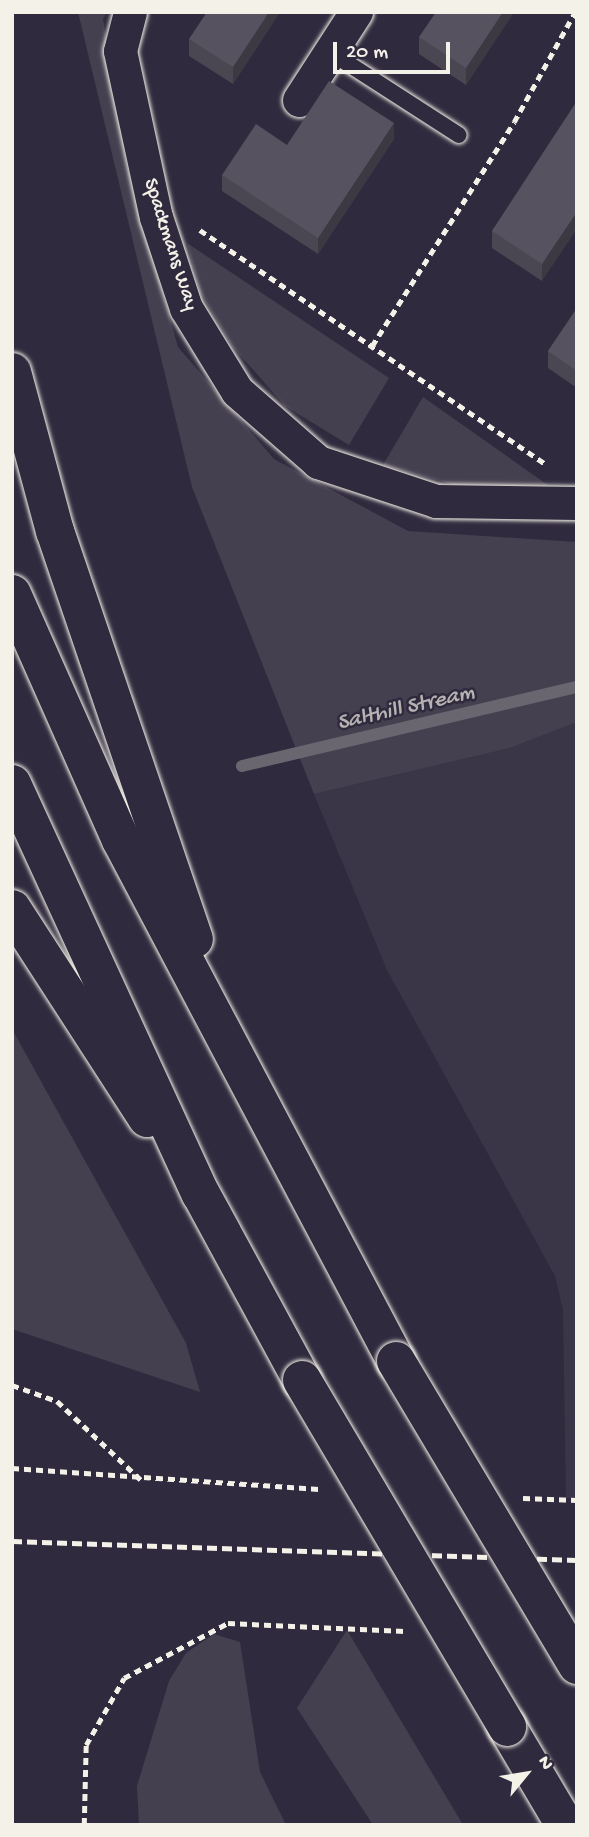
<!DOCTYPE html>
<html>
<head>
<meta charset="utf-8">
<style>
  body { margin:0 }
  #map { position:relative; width:589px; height:1837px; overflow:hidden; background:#2f2a3d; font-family:"Gochi Hand",sans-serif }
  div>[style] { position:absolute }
  .built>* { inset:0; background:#3b3647 }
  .green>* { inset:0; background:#454050 }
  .stream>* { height:12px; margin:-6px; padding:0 6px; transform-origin:6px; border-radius:6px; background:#6a6670 }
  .path>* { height:4.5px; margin-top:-2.25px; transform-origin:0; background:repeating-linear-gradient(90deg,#f4f1e8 0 7px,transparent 0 12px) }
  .roads { filter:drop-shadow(0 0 2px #f4f1e8) drop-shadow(0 0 2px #f4f1e8) }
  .lane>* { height:16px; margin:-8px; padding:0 8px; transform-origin:8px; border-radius:8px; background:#2f2a3d }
  .street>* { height:33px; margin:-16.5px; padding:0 16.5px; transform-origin:16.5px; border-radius:16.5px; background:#2f2a3d }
  .highway>* { height:38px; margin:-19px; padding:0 19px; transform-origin:19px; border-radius:19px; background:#2f2a3d }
  .rail>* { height:5px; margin-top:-2.5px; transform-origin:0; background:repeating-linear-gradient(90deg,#f4f1e8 0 10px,transparent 0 15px) }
  .bridges { filter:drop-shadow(0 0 2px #f4f1e8) drop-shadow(0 0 2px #f4f1e8) }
  .highway-bridge>* { height:38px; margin:-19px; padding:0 19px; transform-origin:19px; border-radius:19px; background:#2f2a3d }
  .wall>* { inset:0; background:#4a4752 }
  .shaded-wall>* { inset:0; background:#3c3942 }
  .building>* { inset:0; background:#56525f }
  span { translate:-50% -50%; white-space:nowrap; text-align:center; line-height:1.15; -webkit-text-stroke:5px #2f2a3d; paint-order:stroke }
  .street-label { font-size:21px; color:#f4f1e8 }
  .water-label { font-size:23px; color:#b6b2b2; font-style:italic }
  .frame { position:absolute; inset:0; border:14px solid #f4f1e8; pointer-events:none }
  .north { position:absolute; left:491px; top:1739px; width:70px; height:70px; -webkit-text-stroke:5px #2f2a3d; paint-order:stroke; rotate:60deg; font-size:19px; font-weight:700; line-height:28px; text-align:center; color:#f4f1e8 }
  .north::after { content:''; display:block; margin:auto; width:24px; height:32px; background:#f4f1e8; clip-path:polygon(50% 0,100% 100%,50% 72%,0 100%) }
  .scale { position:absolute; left:333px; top:42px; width:117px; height:32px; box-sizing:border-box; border:4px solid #f4f1e8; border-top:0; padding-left:9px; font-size:21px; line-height:24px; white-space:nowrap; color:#f4f1e8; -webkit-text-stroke:5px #2f2a3d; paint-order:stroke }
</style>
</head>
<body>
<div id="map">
  <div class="built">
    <i style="clip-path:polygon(577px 722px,577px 1498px,566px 1498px,563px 1310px,555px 1276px,387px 970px,314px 794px,510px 748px)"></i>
  </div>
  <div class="green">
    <i style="clip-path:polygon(78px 12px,107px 12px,103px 19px,127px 167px,178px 347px,274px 459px,408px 531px,577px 542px,577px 722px,510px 748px,314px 794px,192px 487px)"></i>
    <i style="clip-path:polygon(187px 243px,389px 378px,349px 445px,285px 406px,233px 347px,200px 292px)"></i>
    <i style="clip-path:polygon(423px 397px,552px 488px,469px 489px,383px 465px)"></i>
    <i style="clip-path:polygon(12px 1029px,186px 1343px,200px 1392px,12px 1329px)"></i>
    <i style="clip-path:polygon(347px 1630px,463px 1825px,373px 1825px,297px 1708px)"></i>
    <i style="clip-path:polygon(214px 1634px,240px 1642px,260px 1772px,286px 1825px,139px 1825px,137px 1786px,169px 1681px,186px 1653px)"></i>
  </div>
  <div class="stream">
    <i style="left:242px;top:766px;width:344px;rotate:-13.3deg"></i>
  </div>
  <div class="path">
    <i style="left:200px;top:230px;width:419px;rotate:34.1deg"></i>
    <i style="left:372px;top:346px;width:265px;rotate:-57.6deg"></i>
    <i style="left:514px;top:122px;width:126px;rotate:-61deg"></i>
    <i style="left:12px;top:1385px;width:48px;rotate:19.6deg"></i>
    <i style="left:57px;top:1401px;width:115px;rotate:43.2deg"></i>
    <i style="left:12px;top:1468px;width:311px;rotate:3.9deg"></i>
    <i style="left:523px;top:1498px;width:54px;rotate:2.1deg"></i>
    <i style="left:84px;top:1825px;width:80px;rotate:-88.6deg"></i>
    <i style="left:86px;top:1745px;width:77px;rotate:-60.4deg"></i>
    <i style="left:124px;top:1678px;width:118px;rotate:-27.9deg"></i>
    <i style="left:228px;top:1623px;width:177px;rotate:2.6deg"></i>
  </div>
  <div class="roads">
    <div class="lane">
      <i style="left:330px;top:52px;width:153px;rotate:32.8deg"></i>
    </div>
    <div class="street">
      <i style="left:130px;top:12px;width:40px;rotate:104.4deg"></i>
      <i style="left:120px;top:51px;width:170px;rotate:77.8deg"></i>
      <i style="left:156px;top:217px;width:96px;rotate:71.8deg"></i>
      <i style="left:186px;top:308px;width:97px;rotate:58.4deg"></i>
      <i style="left:237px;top:391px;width:108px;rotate:41.2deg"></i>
      <i style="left:318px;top:462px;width:124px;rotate:18.3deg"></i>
      <i style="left:436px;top:501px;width:141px;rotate:0.8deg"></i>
      <i style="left:299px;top:100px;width:105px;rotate:-57.1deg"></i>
    </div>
    <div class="highway">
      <i style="left:12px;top:372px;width:165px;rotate:74.9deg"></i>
      <i style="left:55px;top:531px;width:431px;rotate:71.2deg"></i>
      <i style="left:12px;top:594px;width:269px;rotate:66.1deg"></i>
      <i style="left:121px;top:840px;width:589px;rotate:62.17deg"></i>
      <i style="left:12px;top:784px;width:451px;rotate:65.3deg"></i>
      <i style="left:201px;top:1194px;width:212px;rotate:61.5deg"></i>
      <i style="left:12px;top:909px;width:249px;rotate:57.1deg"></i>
      <i style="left:507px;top:1727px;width:114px;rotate:59.4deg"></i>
    </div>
  </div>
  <div class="rail">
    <i style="left:12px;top:1541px;width:565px;rotate:1.93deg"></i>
  </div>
  <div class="bridges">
    <div class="highway-bridge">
      <i style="left:396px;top:1361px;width:354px;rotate:59.2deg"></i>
      <i style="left:302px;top:1380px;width:403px;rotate:59.4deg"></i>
    </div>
  </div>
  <div class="wall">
    <i style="clip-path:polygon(280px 12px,233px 84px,189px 56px,189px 39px)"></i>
    <i style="clip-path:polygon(514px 12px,466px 85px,419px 54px,419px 37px)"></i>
    <i style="clip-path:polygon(577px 101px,542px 281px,492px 248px,492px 231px)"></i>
    <i style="clip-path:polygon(394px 139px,318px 254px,222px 191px,222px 175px,287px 145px)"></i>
    <i style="clip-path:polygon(577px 308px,577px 388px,548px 368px,548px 351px)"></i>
  </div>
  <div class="shaded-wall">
    <i style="clip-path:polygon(269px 12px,280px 12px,233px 84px,233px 67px)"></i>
    <i style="clip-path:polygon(503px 12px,514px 12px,466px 85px,466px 68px)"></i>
    <i style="clip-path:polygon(394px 123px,394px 139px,318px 254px,318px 238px)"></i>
    <i style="clip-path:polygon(577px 212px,577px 229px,542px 281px,542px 264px)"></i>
  </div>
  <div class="building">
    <i style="clip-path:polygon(207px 12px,269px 12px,233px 67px,189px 39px)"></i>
    <i style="clip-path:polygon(436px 12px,503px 12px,466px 68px,419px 37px)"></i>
    <i style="clip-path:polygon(329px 81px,394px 123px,318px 238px,222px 175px,256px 124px,287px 145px)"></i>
    <i style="clip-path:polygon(577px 101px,577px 212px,542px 264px,492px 231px)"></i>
    <i style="clip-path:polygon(577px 308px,577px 371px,548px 351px)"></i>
  </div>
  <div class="street-label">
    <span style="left:169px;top:245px;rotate:72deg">Spackmans Way</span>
  </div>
  <div class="water-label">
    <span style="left:406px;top:709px;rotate:-13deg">Salthill Stream</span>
  </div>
  <div class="frame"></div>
  <div class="north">N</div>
  <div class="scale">20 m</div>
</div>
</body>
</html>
